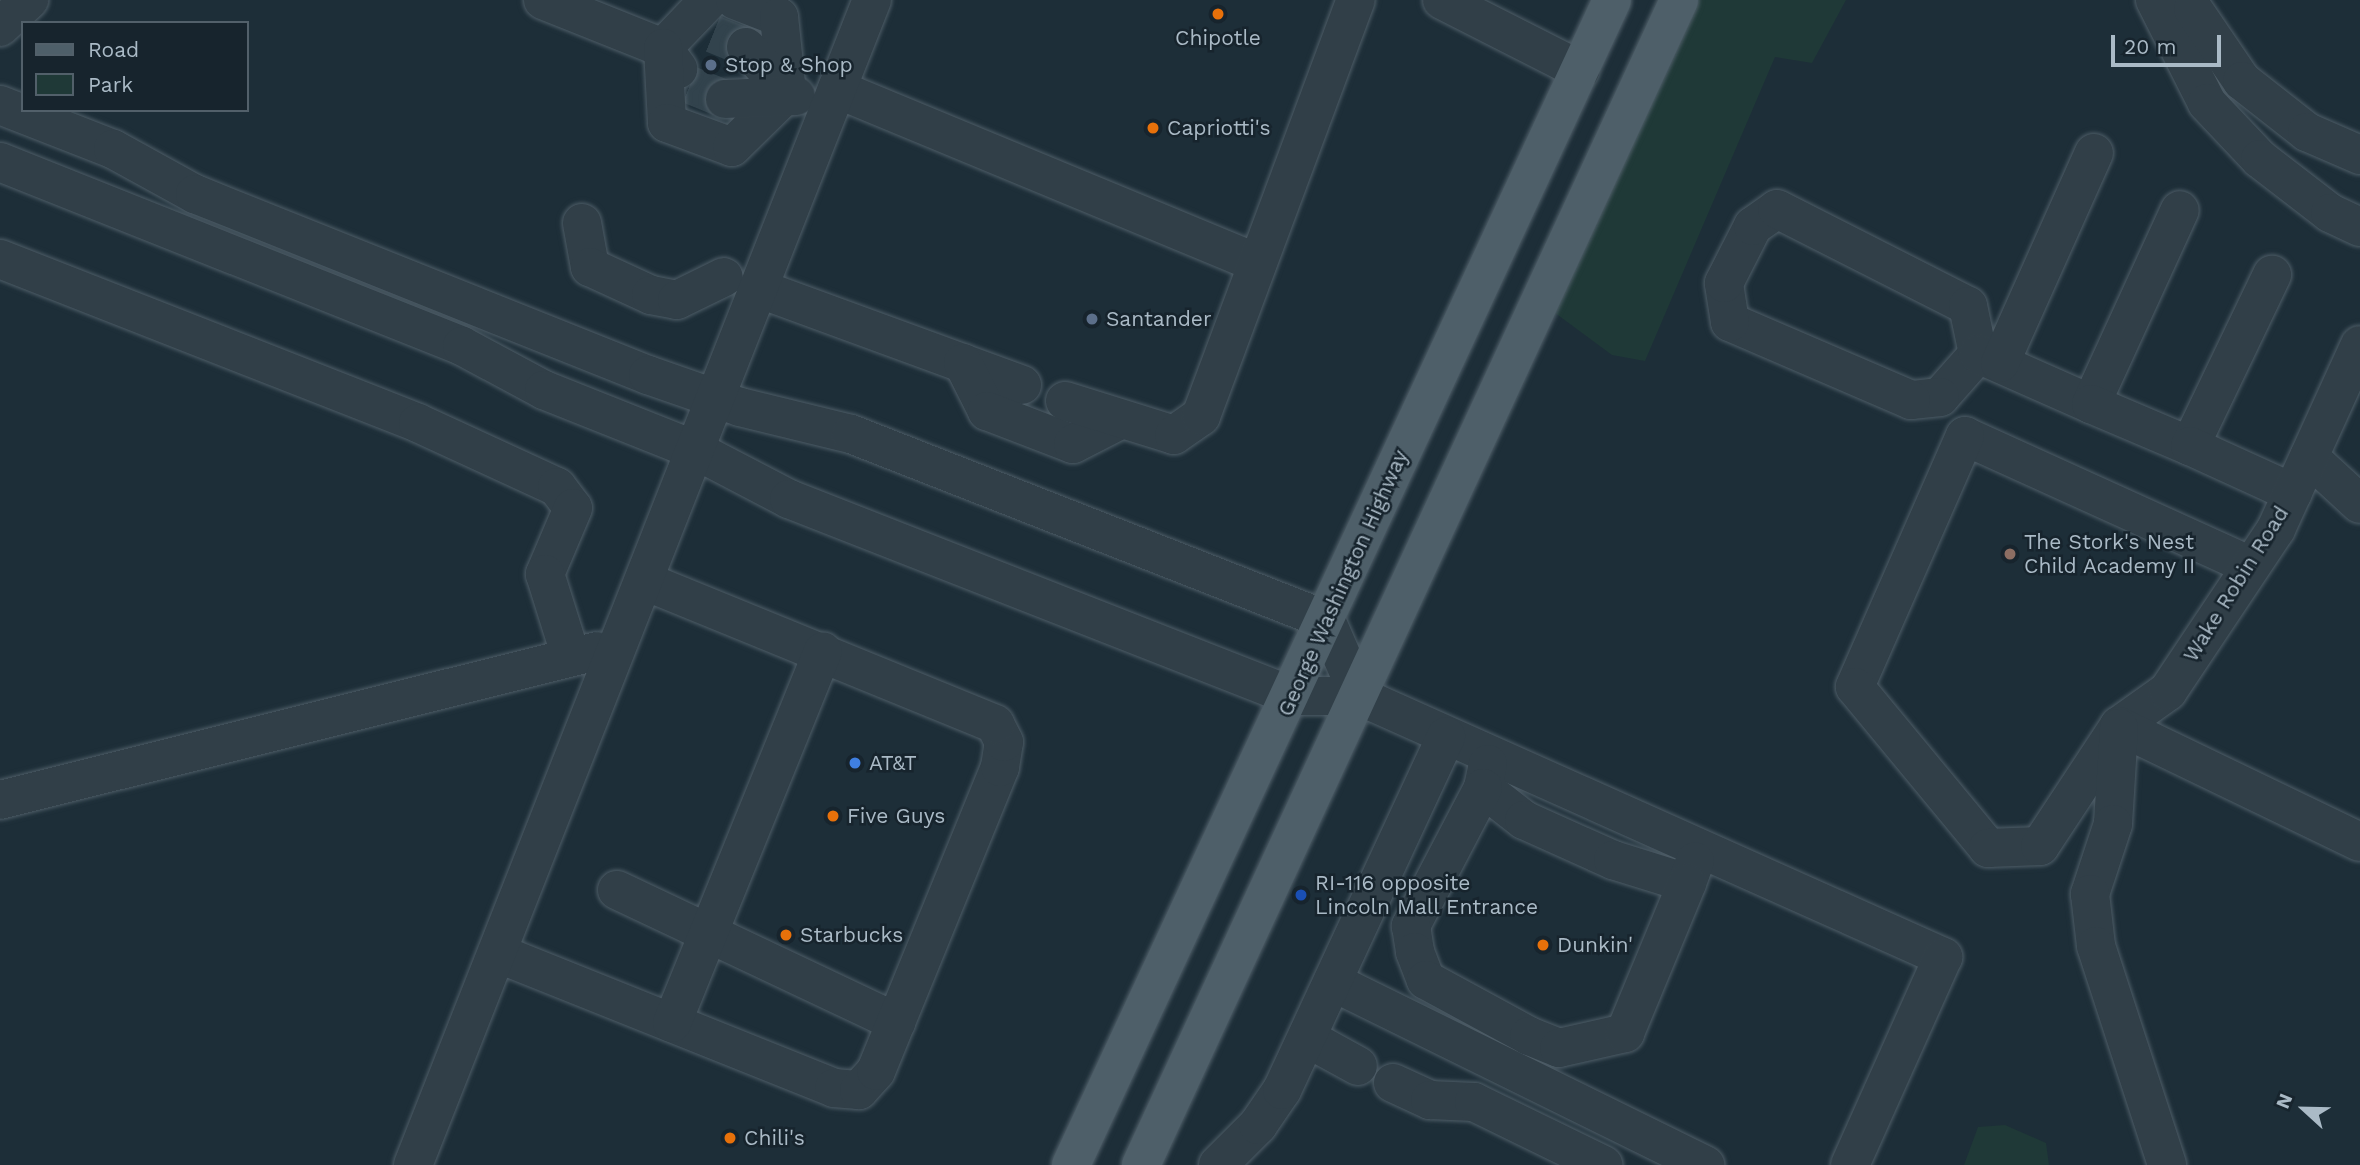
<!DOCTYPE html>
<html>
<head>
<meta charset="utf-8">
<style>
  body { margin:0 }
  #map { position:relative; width:2360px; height:1165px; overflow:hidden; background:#1d2e38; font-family:"Work Sans",sans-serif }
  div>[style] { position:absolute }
  .green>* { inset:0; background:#1f3937 }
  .minor-tunnel>* { height:38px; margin-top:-19px; transform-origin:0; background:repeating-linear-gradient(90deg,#32434d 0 38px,transparent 0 57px) }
  .roads { filter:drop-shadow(0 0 2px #4e5d67) drop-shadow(0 0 2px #4e5d67) }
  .minor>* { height:38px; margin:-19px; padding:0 19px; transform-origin:19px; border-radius:19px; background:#313f48 }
  .major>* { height:38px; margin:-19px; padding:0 19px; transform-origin:19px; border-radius:19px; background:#4e5f69 }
  .dots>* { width:19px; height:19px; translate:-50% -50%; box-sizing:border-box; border:4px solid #17242d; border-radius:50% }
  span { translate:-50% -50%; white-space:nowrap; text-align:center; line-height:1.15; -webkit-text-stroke:5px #17242d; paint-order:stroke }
  .poi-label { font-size:21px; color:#aabac6 }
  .left { translate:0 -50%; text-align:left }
  .street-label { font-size:21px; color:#aabac6 }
  .legend { position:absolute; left:21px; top:21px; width:228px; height:91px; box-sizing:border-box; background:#17242d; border:2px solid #52606a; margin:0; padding:9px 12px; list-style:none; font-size:21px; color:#aabac6 }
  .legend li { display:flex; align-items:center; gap:14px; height:35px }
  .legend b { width:35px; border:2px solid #52606a }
  .north { position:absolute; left:2269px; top:1074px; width:70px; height:70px; -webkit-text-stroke:5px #17242d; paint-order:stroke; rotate:292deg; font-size:19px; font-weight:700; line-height:28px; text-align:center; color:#aabac6 }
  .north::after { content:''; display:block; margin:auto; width:24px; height:32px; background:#aabac6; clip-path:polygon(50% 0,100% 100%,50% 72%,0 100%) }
  .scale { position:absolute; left:2111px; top:35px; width:110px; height:32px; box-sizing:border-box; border:4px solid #aabac6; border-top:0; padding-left:9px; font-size:21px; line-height:24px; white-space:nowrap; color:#aabac6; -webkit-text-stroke:5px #17242d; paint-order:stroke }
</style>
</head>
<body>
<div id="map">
  <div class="green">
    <i style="clip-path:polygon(1692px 0,1846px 0,1812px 63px,1775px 57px,1645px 361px,1612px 355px,1551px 310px)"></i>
    <i style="clip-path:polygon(2005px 1125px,2046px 1143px,2049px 1165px,1964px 1165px,1978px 1127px)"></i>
  </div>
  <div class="minor-tunnel">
    <i style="left:713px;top:34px;width:35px;rotate:22deg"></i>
    <i style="left:690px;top:85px;width:38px;rotate:22deg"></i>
  </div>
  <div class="roads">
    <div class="minor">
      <i style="left:543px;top:0;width:129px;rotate:21.8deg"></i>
      <i style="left:663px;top:48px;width:26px;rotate:54deg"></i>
      <i style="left:709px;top:0;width:66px;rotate:133.8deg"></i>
      <i style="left:663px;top:48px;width:75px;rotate:86.9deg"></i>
      <i style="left:667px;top:123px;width:69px;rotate:20.3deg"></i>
      <i style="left:732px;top:147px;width:77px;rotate:-44.5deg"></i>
      <i style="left:735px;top:0;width:47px;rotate:21.1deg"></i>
      <i style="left:779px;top:17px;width:76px;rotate:84deg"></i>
      <i style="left:1442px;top:0;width:155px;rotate:26.9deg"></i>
      <i style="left:2155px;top:0;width:115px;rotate:63.2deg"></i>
      <i style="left:2207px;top:103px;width:77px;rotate:46.6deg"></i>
      <i style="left:2260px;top:159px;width:88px;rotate:37.6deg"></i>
      <i style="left:2330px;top:213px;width:33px;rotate:25deg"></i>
      <i style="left:2193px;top:9px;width:87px;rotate:55.8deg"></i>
      <i style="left:2242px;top:81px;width:83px;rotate:38.1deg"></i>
      <i style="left:2307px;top:132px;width:58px;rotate:23.5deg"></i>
      <i style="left:0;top:27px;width:40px;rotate:-43deg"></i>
      <i style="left:746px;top:47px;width:62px;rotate:48.3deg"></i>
      <i style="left:837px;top:89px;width:455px;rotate:22.5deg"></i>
      <i style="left:725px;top:99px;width:71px;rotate:-2.4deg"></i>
      <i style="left:0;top:105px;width:121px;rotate:21.3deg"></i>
      <i style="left:113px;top:149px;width:94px;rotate:28.8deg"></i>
      <i style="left:195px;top:194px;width:488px;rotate:21.8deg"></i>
      <i style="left:648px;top:375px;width:97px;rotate:19.2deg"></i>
      <i style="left:740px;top:407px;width:114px;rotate:13.7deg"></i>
      <i style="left:851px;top:434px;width:510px;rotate:21.38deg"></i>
      <i style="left:1326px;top:620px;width:83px;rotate:66.5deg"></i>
      <i style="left:0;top:162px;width:497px;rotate:21.7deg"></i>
      <i style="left:462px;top:346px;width:93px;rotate:28.2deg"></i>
      <i style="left:544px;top:390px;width:165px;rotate:21.7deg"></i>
      <i style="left:697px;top:451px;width:104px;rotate:27.6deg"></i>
      <i style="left:789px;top:499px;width:540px;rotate:21.39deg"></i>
      <i style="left:1292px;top:696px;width:67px"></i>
      <i style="left:1359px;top:696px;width:640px;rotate:24.08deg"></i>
      <i style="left:1943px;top:957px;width:228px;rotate:114.1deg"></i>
      <i style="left:582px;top:223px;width:45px;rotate:79.7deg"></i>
      <i style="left:590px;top:267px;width:67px;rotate:24.7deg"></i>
      <i style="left:651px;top:295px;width:26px;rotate:11deg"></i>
      <i style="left:677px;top:300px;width:52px;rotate:-26.1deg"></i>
      <i style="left:0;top:259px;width:449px;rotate:21.4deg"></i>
      <i style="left:418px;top:423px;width:153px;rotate:24.7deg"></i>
      <i style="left:557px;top:487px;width:26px;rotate:53deg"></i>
      <i style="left:573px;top:508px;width:72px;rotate:113deg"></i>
      <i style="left:545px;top:574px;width:87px;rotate:72.6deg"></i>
      <i style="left:760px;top:289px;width:279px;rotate:20.1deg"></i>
      <i style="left:1978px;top:354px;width:57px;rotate:131.5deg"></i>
      <i style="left:1940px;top:397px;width:29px;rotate:174deg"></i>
      <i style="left:1911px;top:400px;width:197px;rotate:-156.7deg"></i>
      <i style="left:1730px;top:322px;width:39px;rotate:-99deg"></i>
      <i style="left:1724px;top:283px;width:64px;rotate:-63deg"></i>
      <i style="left:1753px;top:226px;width:29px;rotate:-35deg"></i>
      <i style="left:1777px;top:209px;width:214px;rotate:26.9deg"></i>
      <i style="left:1968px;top:306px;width:49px;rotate:78.2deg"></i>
      <i style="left:1978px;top:354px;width:124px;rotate:23.9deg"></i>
      <i style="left:2091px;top:404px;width:213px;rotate:-65.4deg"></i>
      <i style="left:963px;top:363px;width:54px;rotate:63.4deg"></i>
      <i style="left:987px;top:411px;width:92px;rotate:21deg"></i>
      <i style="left:1073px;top:444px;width:51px;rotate:-27.1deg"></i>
      <i style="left:2000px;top:363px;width:230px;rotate:-65.9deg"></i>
      <i style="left:1065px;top:401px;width:114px;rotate:17.3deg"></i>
      <i style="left:1174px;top:435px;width:33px;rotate:-35deg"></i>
      <i style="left:1201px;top:416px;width:444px;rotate:-69.6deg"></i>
      <i style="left:2091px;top:404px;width:108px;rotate:23deg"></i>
      <i style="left:2190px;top:446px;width:190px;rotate:-64.4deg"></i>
      <i style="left:2190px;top:446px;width:113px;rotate:24.5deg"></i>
      <i style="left:2309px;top:457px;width:69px;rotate:42.7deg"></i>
      <i style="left:2251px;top:566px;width:314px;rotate:-155.6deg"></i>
      <i style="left:1965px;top:436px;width:274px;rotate:113.7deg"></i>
      <i style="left:1855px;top:687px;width:209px;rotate:50.4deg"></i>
      <i style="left:1988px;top:848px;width:52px;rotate:-2.2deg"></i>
      <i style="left:2040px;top:846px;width:144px;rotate:-56.6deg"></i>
      <i style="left:2119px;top:726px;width:60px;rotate:-35.5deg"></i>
      <i style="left:2168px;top:691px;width:195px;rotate:-56.3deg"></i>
      <i style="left:2276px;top:529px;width:202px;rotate:-65.5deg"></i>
      <i style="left:2119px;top:726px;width:267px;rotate:25.7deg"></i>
      <i style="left:2119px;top:728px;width:96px;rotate:93.6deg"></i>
      <i style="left:2113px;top:824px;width:74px;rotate:108.2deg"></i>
      <i style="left:2090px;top:894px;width:52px;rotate:83.4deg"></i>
      <i style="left:2096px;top:946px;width:230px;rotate:72deg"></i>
      <i style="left:1488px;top:764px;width:25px;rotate:102deg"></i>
      <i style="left:1483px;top:788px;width:52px;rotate:38deg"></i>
      <i style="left:1524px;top:820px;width:98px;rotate:24.2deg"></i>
      <i style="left:1613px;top:860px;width:77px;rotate:17.3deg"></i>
      <i style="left:1687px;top:883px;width:23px;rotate:-70deg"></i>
      <i style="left:1483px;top:788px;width:156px;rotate:117.6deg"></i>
      <i style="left:1411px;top:926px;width:26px;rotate:81deg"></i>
      <i style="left:1415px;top:952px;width:30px;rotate:69deg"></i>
      <i style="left:1426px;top:980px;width:117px;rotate:28.5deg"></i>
      <i style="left:1529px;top:1036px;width:32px;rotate:22deg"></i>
      <i style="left:1559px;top:1048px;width:68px;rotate:-12.8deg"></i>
      <i style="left:1625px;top:1033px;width:162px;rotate:-67.5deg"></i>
      <i style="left:0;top:800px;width:615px;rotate:-14.01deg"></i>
      <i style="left:617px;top:890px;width:309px;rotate:25.3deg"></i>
      <i style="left:497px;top:953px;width:363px;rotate:21.8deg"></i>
      <i style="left:834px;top:1088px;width:25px;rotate:5deg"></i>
      <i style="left:859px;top:1090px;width:25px;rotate:-48deg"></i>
      <i style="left:876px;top:1071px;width:328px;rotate:-67.8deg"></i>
      <i style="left:1000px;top:767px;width:25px;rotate:-81deg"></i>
      <i style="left:1004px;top:742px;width:20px;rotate:-117deg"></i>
      <i style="left:995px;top:724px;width:378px;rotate:-157.8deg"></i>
      <i style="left:1333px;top:982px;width:415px;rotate:26.2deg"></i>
      <i style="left:672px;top:1023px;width:401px;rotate:-67.9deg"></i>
      <i style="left:1307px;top:1038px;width:58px;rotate:28.8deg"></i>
      <i style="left:1393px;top:1083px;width:41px;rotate:24.7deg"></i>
      <i style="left:1430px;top:1100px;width:44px;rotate:2.6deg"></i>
      <i style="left:1474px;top:1102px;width:144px;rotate:26deg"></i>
      <i style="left:413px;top:1165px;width:1252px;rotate:-68.5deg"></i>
      <i style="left:1218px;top:1165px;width:57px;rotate:-45deg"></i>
      <i style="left:1258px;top:1125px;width:42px;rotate:-55.6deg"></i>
      <i style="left:1282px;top:1090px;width:390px;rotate:-65.1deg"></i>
    </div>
    <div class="major">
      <i style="left:1071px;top:1165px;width:1284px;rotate:-65.09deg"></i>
      <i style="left:1141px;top:1165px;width:1283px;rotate:-65.21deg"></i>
    </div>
  </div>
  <div class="dots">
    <i style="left:1218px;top:14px;background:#e8710a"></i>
    <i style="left:711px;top:65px;background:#5c6f8a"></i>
    <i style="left:1153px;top:128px;background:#e8710a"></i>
    <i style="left:1092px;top:319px;background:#5c6f8a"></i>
    <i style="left:2010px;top:554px;background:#8d6e63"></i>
    <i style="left:855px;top:763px;background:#3f7fe0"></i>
    <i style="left:833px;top:816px;background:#e8710a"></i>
    <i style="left:1301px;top:895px;background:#1a4fb4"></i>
    <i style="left:786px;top:935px;background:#e8710a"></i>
    <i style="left:1543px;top:945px;background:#e8710a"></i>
    <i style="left:730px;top:1138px;background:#e8710a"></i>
  </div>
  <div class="poi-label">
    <span style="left:1218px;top:38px">Chipotle</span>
    <span class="left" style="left:725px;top:65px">Stop &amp; Shop</span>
    <span class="left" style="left:1167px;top:128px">Capriotti's</span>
    <span class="left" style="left:1106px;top:319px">Santander</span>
    <span class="left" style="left:2024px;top:554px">The Stork's Nest<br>Child Academy II</span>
    <span class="left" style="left:869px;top:763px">AT&amp;T</span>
    <span class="left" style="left:847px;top:816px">Five Guys</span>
    <span class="left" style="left:1315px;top:895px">RI-116 opposite<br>Lincoln Mall Entrance</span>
    <span class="left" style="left:800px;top:935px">Starbucks</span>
    <span class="left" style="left:1557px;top:945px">Dunkin'</span>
    <span class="left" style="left:744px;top:1138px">Chili's</span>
  </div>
  <div class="street-label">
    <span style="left:1343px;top:583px;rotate:-66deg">George Washington Highway</span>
    <span style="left:2236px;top:584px;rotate:-58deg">Wake Robin Road</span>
  </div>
  <ul class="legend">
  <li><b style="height:9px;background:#4e5f69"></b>Road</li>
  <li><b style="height:19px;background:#1f3937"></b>Park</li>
  </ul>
  <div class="north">N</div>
  <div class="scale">20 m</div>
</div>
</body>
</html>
